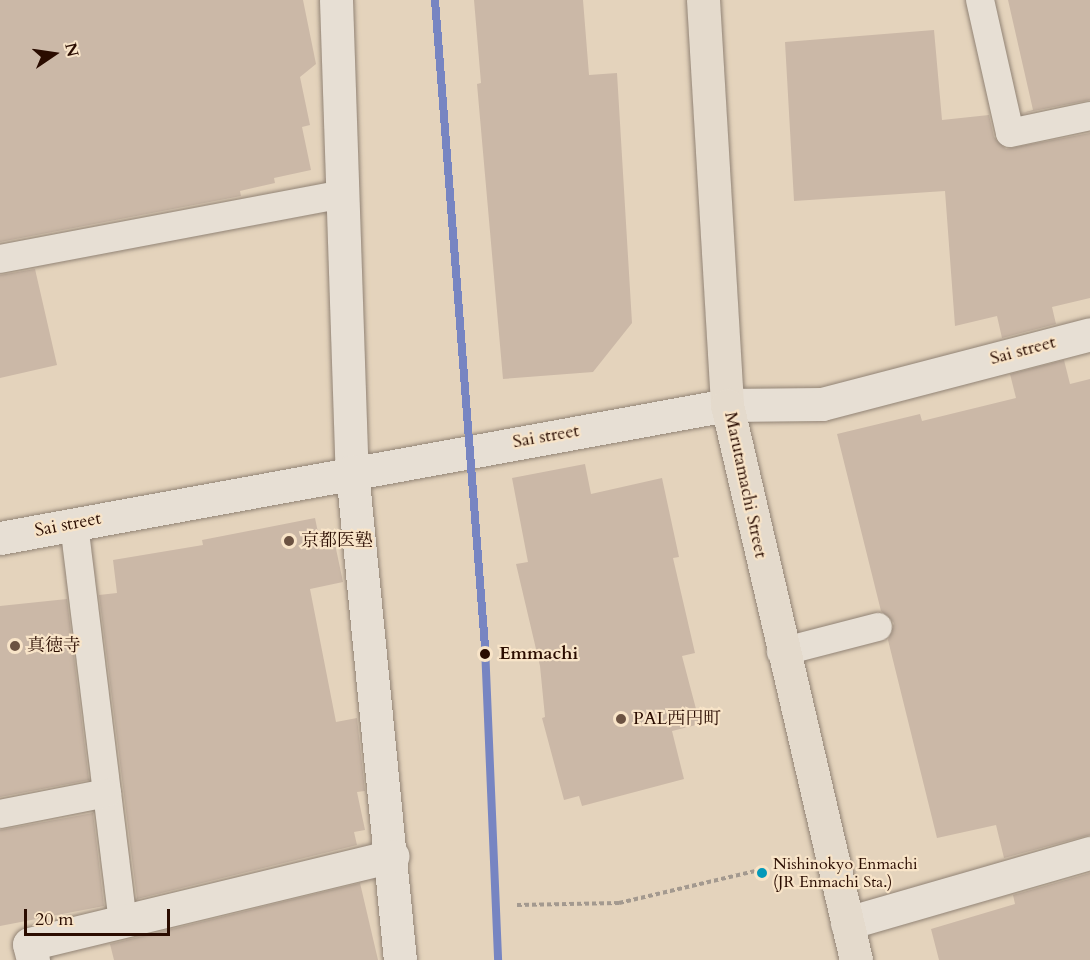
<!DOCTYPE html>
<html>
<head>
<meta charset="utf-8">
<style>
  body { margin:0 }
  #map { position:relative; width:1090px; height:960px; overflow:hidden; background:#e4d3bc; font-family:Cardo,"Noto Serif JP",serif }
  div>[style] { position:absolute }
  .building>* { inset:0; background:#cbb8a7 }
  .path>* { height:4px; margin-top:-2px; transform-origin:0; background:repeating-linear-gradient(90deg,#a3998f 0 4.5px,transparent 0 7.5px) }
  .roads { filter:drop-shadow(0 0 2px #918375) drop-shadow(0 0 2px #918375) }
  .service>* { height:28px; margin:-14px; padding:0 14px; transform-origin:14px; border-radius:14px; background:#e7dfd4 }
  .minor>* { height:33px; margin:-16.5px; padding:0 16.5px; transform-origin:16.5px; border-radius:16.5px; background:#e7dfd4 }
  .tertiary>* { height:33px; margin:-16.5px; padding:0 16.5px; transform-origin:16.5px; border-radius:16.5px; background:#e7dfd4 }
  .primary>* { height:33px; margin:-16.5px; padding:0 16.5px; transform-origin:16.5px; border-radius:16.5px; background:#e4dacc }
  .rail-1>* { height:8px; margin:-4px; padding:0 4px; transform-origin:4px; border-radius:4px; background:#7785c2 }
  .dots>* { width:16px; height:16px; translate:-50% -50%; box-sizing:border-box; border:3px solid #f8e4c8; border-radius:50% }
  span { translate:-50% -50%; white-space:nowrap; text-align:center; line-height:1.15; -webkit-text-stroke:4.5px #f8e4c8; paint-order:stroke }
  .bus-label { font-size:16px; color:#2a0c00 }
  .left { translate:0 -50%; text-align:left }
  .street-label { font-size:18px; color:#2a0c00 }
  .poi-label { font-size:18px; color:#2a0c00 }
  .stop-label { font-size:18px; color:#2a0c00; font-weight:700 }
  .north { position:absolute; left:24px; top:24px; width:60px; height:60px; -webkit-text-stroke:4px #f8e4c8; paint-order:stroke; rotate:77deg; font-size:16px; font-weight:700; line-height:24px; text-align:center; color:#2a0c00 }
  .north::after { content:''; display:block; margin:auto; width:21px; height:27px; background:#2a0c00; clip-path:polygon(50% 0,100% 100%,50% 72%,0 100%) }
  .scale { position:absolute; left:24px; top:909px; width:146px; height:27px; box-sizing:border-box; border:3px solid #2a0c00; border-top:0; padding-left:8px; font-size:18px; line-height:21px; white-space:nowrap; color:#2a0c00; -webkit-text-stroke:4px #f8e4c8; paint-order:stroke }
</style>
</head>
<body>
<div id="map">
  <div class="building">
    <i style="clip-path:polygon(0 0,303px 0,316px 64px,300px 77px,310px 125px,302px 127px,311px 170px,274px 178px,275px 183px,240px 191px,241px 196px,0 242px)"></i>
    <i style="clip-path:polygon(474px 0,583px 0,589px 75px,617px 73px,632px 323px,593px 372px,503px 379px,477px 84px,481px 83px)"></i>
    <i style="clip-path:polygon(1008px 0,1090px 0,1090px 100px,1023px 113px,1033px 110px)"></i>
    <i style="clip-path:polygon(934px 30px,942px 120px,989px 115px,994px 137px,1006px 149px,1090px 133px,1090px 298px,1052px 307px,1056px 324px,1002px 338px,997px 316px,955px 326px,945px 191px,794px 201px,785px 42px)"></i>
    <i style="clip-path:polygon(35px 269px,57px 365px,0 378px,0 275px)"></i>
    <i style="clip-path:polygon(1064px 360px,1070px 384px,1090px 379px,1090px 835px,1004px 858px,996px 825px,937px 838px,888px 640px,894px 623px,881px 611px,837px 434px,920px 414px,922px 421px,1016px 398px,1010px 374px)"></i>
    <i style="clip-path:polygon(585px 464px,591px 494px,662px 478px,679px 557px,673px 558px,695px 653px,682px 656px,700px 724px,672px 731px,684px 779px,582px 806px,579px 796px,564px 800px,542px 718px,545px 717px,540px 666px,516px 564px,528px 562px,512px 478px)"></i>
    <i style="clip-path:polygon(315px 518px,321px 547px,335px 544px,343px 582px,310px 589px,336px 722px,357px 718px,365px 791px,357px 792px,365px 830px,354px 832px,357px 845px,137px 899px,99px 595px,117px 593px,113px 560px,203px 545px,202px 540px)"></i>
    <i style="clip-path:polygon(67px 599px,89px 780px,0 797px,0 606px)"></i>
    <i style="clip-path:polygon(93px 813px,104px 906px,0 926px,0 830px)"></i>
    <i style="clip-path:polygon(1090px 873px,1090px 960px,939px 960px,931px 929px,1015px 904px,1013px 895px)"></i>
    <i style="clip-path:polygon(360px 883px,378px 960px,114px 960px,110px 944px)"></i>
  </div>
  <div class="path">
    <i style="left:517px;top:905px;width:102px;rotate:-1.1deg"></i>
    <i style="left:619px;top:903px;width:149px;rotate:-13.2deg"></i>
  </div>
  <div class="roads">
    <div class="service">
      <i style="left:980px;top:0;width:136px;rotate:77.3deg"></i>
      <i style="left:1010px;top:133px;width:82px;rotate:-12deg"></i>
      <i style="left:0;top:259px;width:349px;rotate:-10.7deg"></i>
      <i style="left:74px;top:524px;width:401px;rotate:83deg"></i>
      <i style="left:781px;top:652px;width:100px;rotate:-14.5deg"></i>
      <i style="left:0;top:814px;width:109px;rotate:-11.1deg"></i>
    </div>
    <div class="minor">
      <i style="left:336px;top:0;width:471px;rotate:88.1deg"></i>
      <i style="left:352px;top:471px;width:491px;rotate:84.4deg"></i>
      <i style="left:727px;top:405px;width:95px;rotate:-0.6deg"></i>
      <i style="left:822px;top:404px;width:277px;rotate:-14.6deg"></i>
      <i style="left:847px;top:923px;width:253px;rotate:-16.1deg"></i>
      <i style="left:33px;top:960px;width:16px;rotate:-104deg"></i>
      <i style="left:29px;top:944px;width:374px;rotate:-13.6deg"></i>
    </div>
    <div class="tertiary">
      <i style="left:0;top:538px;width:739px;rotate:-10.37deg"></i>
    </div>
    <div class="primary">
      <i style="left:703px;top:0;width:406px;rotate:86.6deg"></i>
      <i style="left:727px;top:405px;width:570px;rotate:76.91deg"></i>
    </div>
  </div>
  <div class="rail-1">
    <i style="left:435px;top:0;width:649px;rotate:85.58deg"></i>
    <i style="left:485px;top:647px;width:313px;rotate:87.6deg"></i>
  </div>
  <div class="dots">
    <i style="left:289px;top:541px;background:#6b5242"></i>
    <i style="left:15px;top:646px;background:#6b5242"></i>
    <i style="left:485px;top:654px;background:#2a0c00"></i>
    <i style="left:621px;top:719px;background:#6b5242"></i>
    <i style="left:762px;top:873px;background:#0499b9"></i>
  </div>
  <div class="bus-label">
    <span class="left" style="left:773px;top:873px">Nishinokyo Enmachi<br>(JR Enmachi Sta.)</span>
  </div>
  <div class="street-label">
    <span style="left:1023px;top:351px;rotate:-15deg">Sai street</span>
    <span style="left:546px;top:437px;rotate:-10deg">Sai street</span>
    <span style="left:745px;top:485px;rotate:78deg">Marutamachi Street</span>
    <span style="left:68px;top:525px;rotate:-11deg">Sai street</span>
  </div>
  <div class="poi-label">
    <span class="left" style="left:301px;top:541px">京都医塾</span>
    <span class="left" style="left:27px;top:646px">真徳寺</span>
    <span class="left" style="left:633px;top:719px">PAL西円町</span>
  </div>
  <div class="stop-label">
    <span class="left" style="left:499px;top:654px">Emmachi</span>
  </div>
  <div class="north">N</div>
  <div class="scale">20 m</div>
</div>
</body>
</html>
